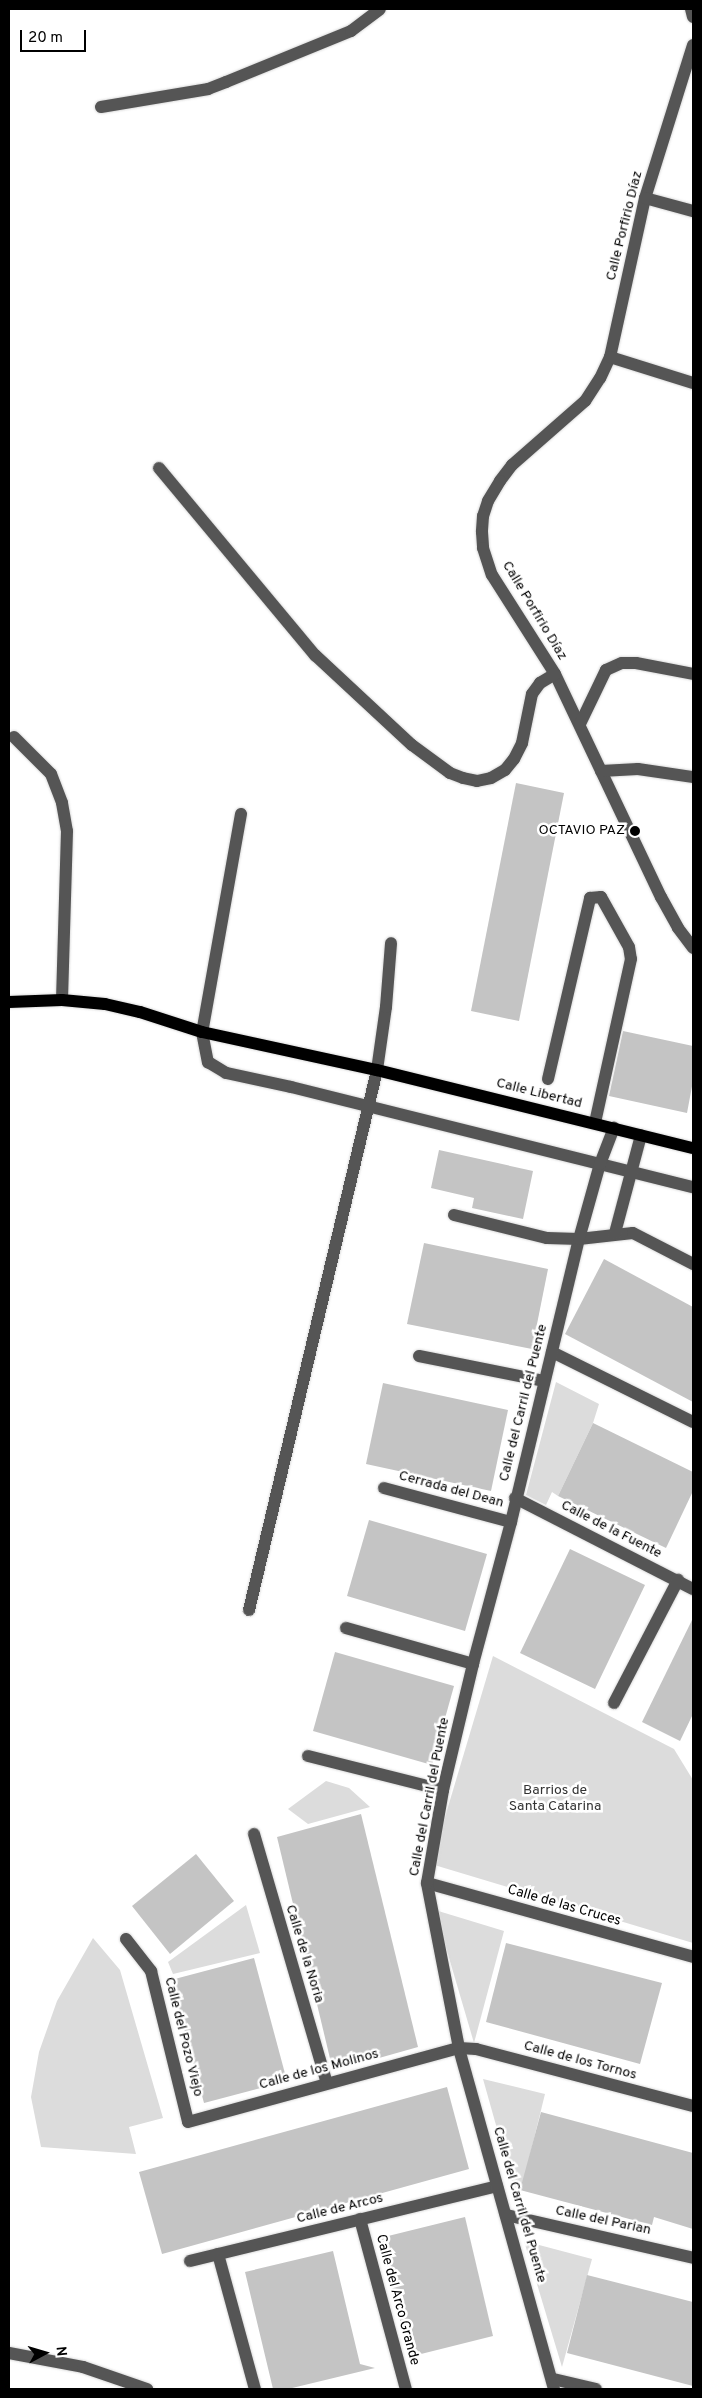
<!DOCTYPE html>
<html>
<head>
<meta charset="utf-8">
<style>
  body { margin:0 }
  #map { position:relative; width:702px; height:2398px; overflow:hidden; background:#fff; font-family:Overpass,sans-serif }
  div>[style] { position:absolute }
  .green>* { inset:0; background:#dcdcdc }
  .building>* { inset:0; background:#c4c4c4 }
  .roads { filter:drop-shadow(0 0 1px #dbdbdb) drop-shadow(0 0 1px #dbdbdb) }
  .minor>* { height:12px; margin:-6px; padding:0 6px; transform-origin:6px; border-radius:6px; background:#555 }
  .major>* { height:12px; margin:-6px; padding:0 6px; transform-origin:6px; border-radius:6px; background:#000 }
  .dots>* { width:14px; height:14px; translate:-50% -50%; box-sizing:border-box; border:2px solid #fff; border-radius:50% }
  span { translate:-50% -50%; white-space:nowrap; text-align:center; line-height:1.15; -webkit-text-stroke:5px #fff; paint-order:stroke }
  .street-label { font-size:14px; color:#000 }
  .poi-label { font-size:14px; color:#000 }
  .right { translate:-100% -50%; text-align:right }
  .park-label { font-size:14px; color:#333 }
  .frame { position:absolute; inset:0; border:10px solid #000; pointer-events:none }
  .north { position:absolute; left:20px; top:2328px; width:50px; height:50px; -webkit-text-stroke:4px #fff; paint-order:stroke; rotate:84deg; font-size:14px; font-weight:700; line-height:20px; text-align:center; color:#000 }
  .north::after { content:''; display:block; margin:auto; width:18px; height:22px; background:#000; clip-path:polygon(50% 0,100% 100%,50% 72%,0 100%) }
  .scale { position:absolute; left:20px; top:30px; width:66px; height:22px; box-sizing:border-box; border:2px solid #000; border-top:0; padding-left:6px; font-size:15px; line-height:18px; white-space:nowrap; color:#000; -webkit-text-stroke:4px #fff; paint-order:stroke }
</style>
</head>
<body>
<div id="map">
  <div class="green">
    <i style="clip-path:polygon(556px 1382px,599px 1404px,593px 1423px,558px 1496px,552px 1492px,546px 1505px,526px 1495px)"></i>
    <i style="clip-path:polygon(493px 1656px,674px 1749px,693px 1780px,693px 1943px,431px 1864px)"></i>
    <i style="clip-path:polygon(326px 1781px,349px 1788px,370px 1807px,308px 1824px,288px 1809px)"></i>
    <i style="clip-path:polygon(246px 1905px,260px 1953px,173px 1974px,168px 1962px)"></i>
    <i style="clip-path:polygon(435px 1910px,504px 1931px,474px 2043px)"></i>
    <i style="clip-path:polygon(93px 1938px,120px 1970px,163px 2118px,129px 2127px,136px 2154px,41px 2147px,31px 2097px,39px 2052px,57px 2001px)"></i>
    <i style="clip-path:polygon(483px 2079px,545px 2094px,518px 2203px)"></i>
    <i style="clip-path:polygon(524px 2241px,592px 2259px,562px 2367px)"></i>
  </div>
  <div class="building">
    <i style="clip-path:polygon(516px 783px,564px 793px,519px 1021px,471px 1011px)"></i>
    <i style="clip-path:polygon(623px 1031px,693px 1046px,693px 1081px,687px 1113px,609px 1096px)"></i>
    <i style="clip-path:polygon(439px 1150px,533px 1171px,523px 1219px,472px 1208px,474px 1198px,431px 1188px)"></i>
    <i style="clip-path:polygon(424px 1243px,548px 1269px,532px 1349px,407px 1324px)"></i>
    <i style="clip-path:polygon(604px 1259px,693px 1307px,693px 1402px,565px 1334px)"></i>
    <i style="clip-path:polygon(383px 1383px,508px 1410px,491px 1491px,366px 1464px)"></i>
    <i style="clip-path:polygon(593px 1423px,693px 1472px,693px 1491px,666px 1548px,558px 1496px)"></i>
    <i style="clip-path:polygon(369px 1520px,487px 1554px,465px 1631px,347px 1596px)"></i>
    <i style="clip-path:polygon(570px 1549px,645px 1585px,595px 1689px,520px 1653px)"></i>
    <i style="clip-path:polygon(693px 1618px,693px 1714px,680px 1741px,642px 1722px)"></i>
    <i style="clip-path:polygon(335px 1652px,454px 1686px,432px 1765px,313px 1731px)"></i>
    <i style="clip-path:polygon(361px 1814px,418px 2047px,333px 2071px,277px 1837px)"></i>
    <i style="clip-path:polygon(196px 1854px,234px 1901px,170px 1954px,132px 1906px)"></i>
    <i style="clip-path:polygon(506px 1943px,662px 1983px,640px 2064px,486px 2022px)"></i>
    <i style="clip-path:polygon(254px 1958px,287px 2081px,204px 2103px,171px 1980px)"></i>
    <i style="clip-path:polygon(447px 2087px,469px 2169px,162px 2254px,139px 2172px)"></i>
    <i style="clip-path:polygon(541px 2112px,693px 2153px,693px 2229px,654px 2217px,652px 2225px,520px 2190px)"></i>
    <i style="clip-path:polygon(465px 2217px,493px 2336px,409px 2357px,380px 2238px)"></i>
    <i style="clip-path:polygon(333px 2251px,360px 2364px,375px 2368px,288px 2389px,273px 2389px,245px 2272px)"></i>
    <i style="clip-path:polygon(587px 2275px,693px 2302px,693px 2386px,567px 2353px)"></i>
  </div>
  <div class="roads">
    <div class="minor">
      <i style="left:691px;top:9px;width:8px;rotate:76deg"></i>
      <i style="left:693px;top:45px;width:160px;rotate:107.4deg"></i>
      <i style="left:645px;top:198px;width:163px;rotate:102.4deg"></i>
      <i style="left:610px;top:357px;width:23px;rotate:115deg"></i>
      <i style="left:600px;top:378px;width:27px;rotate:123deg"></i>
      <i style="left:585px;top:401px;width:97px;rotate:138.8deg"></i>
      <i style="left:512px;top:465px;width:20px;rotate:127deg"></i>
      <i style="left:500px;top:481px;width:23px;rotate:121deg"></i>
      <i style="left:488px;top:501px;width:16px;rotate:108deg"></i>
      <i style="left:483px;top:516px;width:16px;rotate:94deg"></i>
      <i style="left:482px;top:532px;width:16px;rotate:86deg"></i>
      <i style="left:483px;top:548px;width:28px;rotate:72deg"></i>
      <i style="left:492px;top:575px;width:117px;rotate:57.5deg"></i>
      <i style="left:555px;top:674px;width:247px;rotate:64.6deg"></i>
      <i style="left:661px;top:897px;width:35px;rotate:61deg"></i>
      <i style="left:678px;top:928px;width:25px;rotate:53deg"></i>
      <i style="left:101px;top:107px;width:109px;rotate:-9.5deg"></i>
      <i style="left:208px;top:89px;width:19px;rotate:-21deg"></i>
      <i style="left:226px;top:82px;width:135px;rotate:-22.2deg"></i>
      <i style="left:351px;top:31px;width:36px;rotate:-37deg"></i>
      <i style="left:645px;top:198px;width:50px;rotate:15.2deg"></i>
      <i style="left:610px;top:357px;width:87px;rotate:17.4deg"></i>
      <i style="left:159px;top:468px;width:244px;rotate:50.2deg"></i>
      <i style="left:315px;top:655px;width:132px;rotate:42.9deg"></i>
      <i style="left:412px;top:745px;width:47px;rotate:36.4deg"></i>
      <i style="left:450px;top:773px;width:14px;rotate:21deg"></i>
      <i style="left:463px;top:778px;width:14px;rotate:12deg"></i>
      <i style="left:477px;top:781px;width:14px;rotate:-12deg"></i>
      <i style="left:491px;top:778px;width:16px;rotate:-30deg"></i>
      <i style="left:505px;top:770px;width:14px;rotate:-51deg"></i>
      <i style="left:514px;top:759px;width:18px;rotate:-63deg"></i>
      <i style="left:522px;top:743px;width:50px;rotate:-78.5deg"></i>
      <i style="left:532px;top:694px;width:14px;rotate:-54deg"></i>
      <i style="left:540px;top:683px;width:17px;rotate:-31deg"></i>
      <i style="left:580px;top:724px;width:60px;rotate:-64.3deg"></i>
      <i style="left:606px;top:670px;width:17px;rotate:-24deg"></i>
      <i style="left:622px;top:663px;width:14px"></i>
      <i style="left:636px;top:663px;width:58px;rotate:10.9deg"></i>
      <i style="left:14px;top:737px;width:52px;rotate:45deg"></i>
      <i style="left:51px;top:774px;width:31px;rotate:69deg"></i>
      <i style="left:62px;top:803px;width:28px;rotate:80deg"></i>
      <i style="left:67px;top:831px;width:169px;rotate:91.7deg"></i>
      <i style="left:601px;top:771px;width:37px;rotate:-3deg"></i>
      <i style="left:638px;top:769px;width:56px;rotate:8.3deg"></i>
      <i style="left:241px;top:814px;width:221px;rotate:100.1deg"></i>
      <i style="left:202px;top:1032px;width:31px;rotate:79deg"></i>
      <i style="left:208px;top:1062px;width:21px;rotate:31deg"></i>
      <i style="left:226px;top:1073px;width:66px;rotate:12.2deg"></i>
      <i style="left:291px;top:1087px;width:414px;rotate:14deg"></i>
      <i style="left:548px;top:1079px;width:186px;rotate:-76.9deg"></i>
      <i style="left:590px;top:898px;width:11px;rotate:-5deg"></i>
      <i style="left:601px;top:897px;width:57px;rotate:60.8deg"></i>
      <i style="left:629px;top:947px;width:12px;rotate:81deg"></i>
      <i style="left:631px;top:959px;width:168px;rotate:102.4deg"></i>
      <i style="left:454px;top:1215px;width:96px;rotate:13.9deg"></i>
      <i style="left:547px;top:1238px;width:32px;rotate:2deg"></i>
      <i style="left:579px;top:1239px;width:54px;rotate:-6.3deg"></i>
      <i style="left:633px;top:1233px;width:68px;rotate:27.3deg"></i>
      <i style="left:615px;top:1233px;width:101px;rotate:-75.1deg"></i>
      <i style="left:552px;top:1352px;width:157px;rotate:26.4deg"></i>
      <i style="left:419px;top:1356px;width:127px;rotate:11.3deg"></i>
      <i style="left:384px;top:1488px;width:131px;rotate:15deg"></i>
      <i style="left:515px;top:1498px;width:200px;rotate:27.1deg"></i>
      <i style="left:249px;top:1610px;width:555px;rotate:-76.66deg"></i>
      <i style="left:377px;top:1070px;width:64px;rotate:-81.9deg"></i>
      <i style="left:386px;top:1007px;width:64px;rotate:-85.5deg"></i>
      <i style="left:346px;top:1628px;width:132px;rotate:15.8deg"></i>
      <i style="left:614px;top:1703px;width:139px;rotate:-62.5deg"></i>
      <i style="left:308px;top:1756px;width:139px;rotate:14.1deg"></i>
      <i style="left:254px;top:1834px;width:259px;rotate:73.7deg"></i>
      <i style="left:427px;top:1883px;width:276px;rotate:15.5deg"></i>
      <i style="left:126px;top:1939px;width:41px;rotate:52deg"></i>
      <i style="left:151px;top:1971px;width:155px;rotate:76.2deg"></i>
      <i style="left:188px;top:2122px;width:281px;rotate:-15.3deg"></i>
      <i style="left:459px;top:2048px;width:17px;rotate:3deg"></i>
      <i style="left:476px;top:2049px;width:224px;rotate:14.7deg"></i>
      <i style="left:506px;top:2215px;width:192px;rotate:12.9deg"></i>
      <i style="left:360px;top:2219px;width:176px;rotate:74.9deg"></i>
      <i style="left:218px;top:2254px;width:140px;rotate:74.7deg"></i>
      <i style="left:190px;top:2261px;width:316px;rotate:-13.7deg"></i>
      <i style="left:9px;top:2353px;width:75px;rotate:10.7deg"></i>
      <i style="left:83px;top:2367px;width:68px;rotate:19deg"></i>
      <i style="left:553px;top:2379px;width:44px;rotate:13.1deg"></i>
      <i style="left:554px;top:2389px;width:354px;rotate:-105.6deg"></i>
      <i style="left:459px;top:2048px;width:168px;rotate:-101deg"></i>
      <i style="left:427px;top:1883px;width:94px;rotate:-80.2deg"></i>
      <i style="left:443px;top:1790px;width:130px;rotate:-76.6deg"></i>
      <i style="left:473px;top:1664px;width:147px;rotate:-75deg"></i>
      <i style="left:511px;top:1522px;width:291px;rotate:-76.5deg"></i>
      <i style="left:579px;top:1239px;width:78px;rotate:-74.4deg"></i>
      <i style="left:600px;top:1164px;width:39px;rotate:-69deg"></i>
    </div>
    <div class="major">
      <i style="left:9px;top:1002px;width:53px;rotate:-2.2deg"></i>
      <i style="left:62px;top:1000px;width:43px;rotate:5.3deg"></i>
      <i style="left:105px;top:1004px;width:36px;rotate:13deg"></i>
      <i style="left:140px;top:1012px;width:65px;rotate:17.9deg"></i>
      <i style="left:202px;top:1032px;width:179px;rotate:12.3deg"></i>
      <i style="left:377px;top:1070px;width:325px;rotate:13.9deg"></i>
    </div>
  </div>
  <div class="dots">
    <i style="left:635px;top:831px;background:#000"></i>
  </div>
  <div class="street-label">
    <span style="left:625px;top:226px;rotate:-76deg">Calle Porfirio Díaz</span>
    <span style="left:534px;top:611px;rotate:59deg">Calle Porfirio Díaz</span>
    <span style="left:539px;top:1094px;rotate:14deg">Calle Libertad</span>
    <span style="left:524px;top:1403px;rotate:-76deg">Calle del Carril del Puente</span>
    <span style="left:451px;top:1490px;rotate:15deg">Cerrada del Dean</span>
    <span style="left:611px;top:1530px;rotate:27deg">Calle de la Fuente</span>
    <span style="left:430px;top:1797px;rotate:-79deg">Calle del Carril del Puente</span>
    <span style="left:564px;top:1906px;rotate:16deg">Calle de las Cruces</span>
    <span style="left:304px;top:1954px;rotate:73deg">Calle de la Noria</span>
    <span style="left:183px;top:2037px;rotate:76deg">Calle del Pozo Viejo</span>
    <span style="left:580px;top:2061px;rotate:15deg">Calle de los Tornos</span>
    <span style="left:319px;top:2070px;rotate:-15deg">Calle de los Molinos</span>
    <span style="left:519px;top:2205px;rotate:74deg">Calle del Carril del Puente</span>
    <span style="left:340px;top:2209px;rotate:-14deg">Calle de Arcos</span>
    <span style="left:603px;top:2221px;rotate:12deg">Calle del Parian</span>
    <span style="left:397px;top:2300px;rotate:75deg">Calle del Arco Grande</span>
  </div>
  <div class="poi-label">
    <span class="right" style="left:625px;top:831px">OCTAVIO PAZ</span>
  </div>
  <div class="park-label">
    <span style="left:555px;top:1799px">Barrios de<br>Santa Catarina</span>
  </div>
  <div class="frame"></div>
  <div class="north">N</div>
  <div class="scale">20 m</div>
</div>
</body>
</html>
